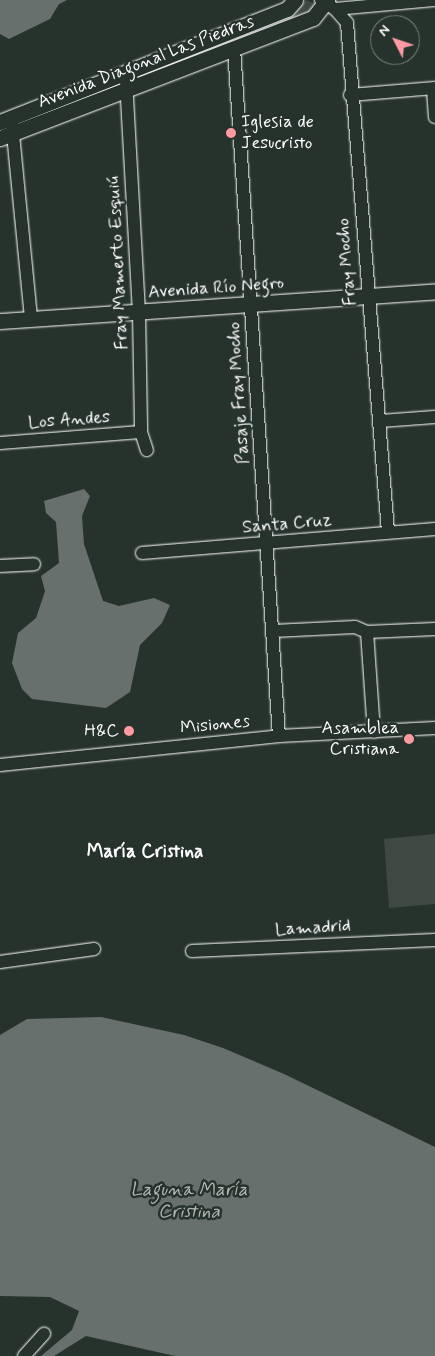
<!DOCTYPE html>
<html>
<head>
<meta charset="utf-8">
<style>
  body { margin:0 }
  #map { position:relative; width:435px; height:1356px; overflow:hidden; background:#26332d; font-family:Mynerve,sans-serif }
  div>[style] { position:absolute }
  .green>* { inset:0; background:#3e4944 }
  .water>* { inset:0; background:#67706c }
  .roads { filter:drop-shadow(0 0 1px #fff) drop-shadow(0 0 1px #fff) }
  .minor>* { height:12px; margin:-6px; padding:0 6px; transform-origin:6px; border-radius:6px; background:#26332d }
  .tertiary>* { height:15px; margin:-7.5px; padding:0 7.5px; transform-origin:7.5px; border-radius:7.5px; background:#26332d }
  .dots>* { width:14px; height:14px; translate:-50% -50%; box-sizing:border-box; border:2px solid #26332d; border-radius:50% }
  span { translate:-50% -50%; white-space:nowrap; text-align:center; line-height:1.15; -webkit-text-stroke:5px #26332d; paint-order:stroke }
  .street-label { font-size:18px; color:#fff }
  .poi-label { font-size:18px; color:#fff }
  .left { translate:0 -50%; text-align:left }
  .right { translate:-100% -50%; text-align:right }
  .neighbourhood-label { font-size:19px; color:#fff; font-weight:700 }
  .water-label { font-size:19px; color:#b3b8b6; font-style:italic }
  .north { position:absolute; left:370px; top:15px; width:50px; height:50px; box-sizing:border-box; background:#26332d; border:1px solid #7d8581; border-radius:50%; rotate:311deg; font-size:14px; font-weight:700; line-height:20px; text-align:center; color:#fff }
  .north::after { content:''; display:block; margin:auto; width:18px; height:22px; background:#ff9aa2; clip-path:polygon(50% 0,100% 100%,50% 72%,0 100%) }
</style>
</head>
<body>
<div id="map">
  <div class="green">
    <i style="clip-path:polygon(306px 0,317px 5px,315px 10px,136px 78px,136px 75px,293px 14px)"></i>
    <i style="clip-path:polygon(435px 834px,435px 904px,389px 908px,384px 839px)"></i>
  </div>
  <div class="water">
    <i style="clip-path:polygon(0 0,67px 0,59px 4px,50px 19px,9px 39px,0 34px)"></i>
    <i style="clip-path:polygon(84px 489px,90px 496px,82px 516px,84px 544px,103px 601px,119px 606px,154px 598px,170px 605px,162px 623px,140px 645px,130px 692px,106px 708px,32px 699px,22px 689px,12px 663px,18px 633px,36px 618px,45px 591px,41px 576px,59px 563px,56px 522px,46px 513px,44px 501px)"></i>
    <i style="clip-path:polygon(101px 1017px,184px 1035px,223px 1048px,284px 1074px,435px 1147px,435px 1356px,175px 1356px,86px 1336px,54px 1356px,41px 1356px,72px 1330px,79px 1311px,50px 1297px,0 1296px,0 1035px,27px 1019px)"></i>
  </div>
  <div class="roads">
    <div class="minor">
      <i style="left:321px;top:0;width:17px;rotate:33deg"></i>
      <i style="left:335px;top:9px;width:18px;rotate:49deg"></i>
      <i style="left:347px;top:23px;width:511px;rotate:85.39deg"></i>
      <i style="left:335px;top:9px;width:99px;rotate:-5.2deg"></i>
      <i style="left:234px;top:48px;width:689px;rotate:86.26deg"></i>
      <i style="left:126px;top:80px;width:232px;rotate:86.8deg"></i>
      <i style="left:139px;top:312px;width:120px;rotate:89deg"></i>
      <i style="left:141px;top:432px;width:19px;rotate:72deg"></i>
      <i style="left:433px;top:89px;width:28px;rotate:86deg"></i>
      <i style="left:350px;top:95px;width:85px;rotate:-4.7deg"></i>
      <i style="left:12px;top:124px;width:195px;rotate:84.4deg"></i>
      <i style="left:380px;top:421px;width:55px;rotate:-4.2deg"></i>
      <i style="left:0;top:443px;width:141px;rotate:-4.5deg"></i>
      <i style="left:142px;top:553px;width:294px;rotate:-4.7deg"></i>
      <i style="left:0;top:566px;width:34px;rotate:-3deg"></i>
      <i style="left:273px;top:631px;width:82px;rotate:-2.8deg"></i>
      <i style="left:355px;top:627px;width:13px;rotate:23deg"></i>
      <i style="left:367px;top:632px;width:68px;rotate:-2.5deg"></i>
      <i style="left:367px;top:632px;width:100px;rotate:86deg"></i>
      <i style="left:0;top:765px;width:281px;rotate:-5.9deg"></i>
      <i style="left:279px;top:736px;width:156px;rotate:-2.9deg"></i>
      <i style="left:192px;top:951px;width:243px;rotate:-2.6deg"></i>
      <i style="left:0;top:962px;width:95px;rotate:-7.9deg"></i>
      <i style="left:24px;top:1356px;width:30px;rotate:-48deg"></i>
    </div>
    <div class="tertiary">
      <i style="left:0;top:122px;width:308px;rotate:-21.5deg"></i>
      <i style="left:287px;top:9px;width:12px;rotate:-48deg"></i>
      <i style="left:0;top:138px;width:335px;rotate:-21deg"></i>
      <i style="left:313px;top:18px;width:23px;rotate:-52deg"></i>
      <i style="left:0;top:321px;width:436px;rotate:-3.9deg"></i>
    </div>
  </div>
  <div class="dots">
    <i style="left:231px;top:133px;background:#ff9aa2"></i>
    <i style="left:129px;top:731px;background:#ff9aa2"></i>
    <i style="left:409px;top:739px;background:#ff9aa2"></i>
  </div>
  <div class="street-label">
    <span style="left:146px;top:62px;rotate:-21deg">Avenida Diagonal Las Piedras</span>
    <span style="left:347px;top:262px;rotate:-95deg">Fray Mocho</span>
    <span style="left:118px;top:263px;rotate:-93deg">Fray Mamerto Esquiú</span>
    <span style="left:216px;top:288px;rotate:-4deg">Avenida Río Negro</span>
    <span style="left:239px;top:393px;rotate:-94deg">Pasaje Fray Mocho</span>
    <span style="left:69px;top:420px;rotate:-4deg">Los Andes</span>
    <span style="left:287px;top:524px;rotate:-5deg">Santa Cruz</span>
    <span style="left:215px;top:725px;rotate:-6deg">Misiones</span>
    <span style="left:313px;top:928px;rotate:-3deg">Lamadrid</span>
  </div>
  <div class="poi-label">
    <span class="left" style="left:241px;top:133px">Iglesia de<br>Jesucristo</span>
    <span class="right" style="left:399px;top:739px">Asamblea<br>Cristiana</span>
    <span class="right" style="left:119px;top:731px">H&amp;C</span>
  </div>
  <div class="neighbourhood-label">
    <span style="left:145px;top:852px">María Cristina</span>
  </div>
  <div class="water-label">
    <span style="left:189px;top:1201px">Laguna María<br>Cristina</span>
  </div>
  <div class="north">N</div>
</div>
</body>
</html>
